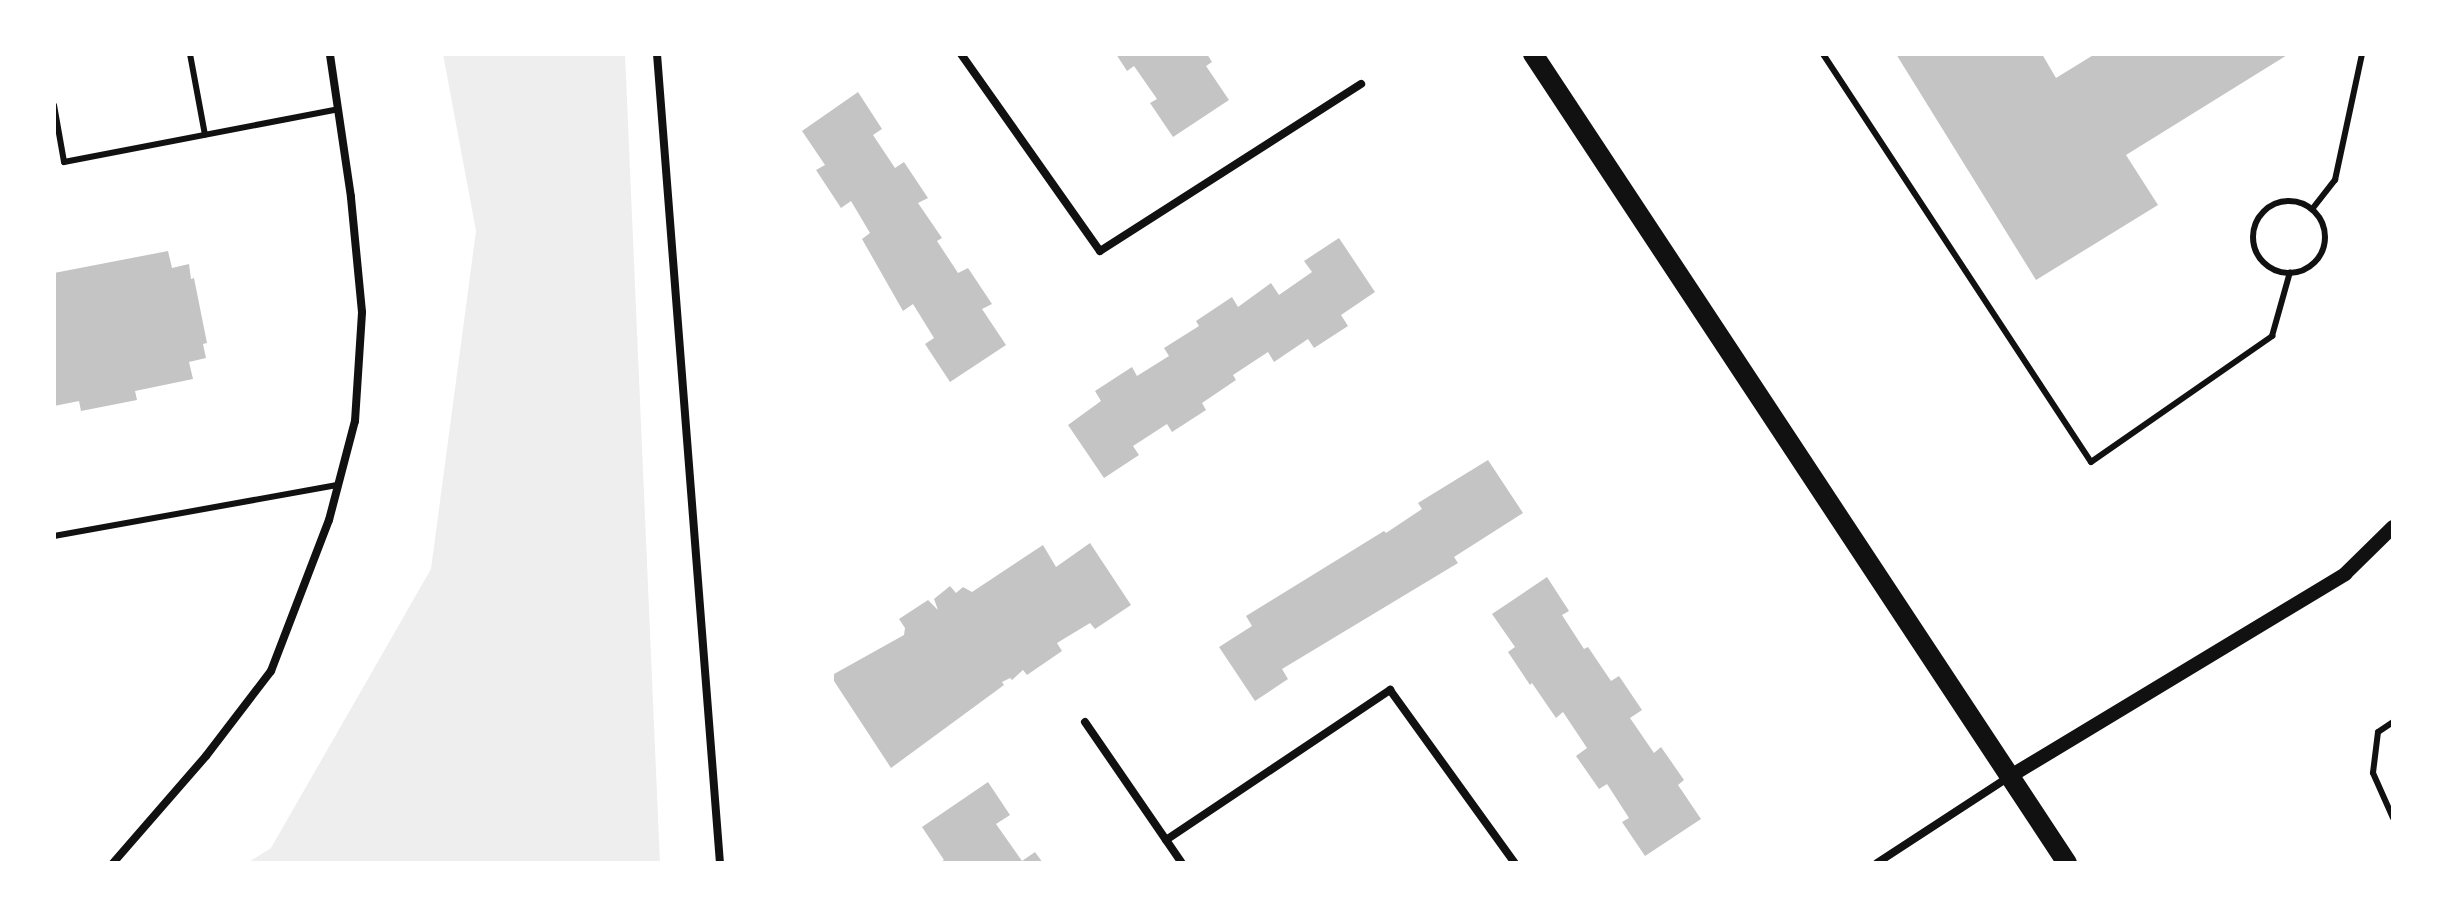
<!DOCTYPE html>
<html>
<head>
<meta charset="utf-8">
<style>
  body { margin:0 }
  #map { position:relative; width:2447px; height:917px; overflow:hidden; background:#fff; font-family:"Crimson Pro",serif }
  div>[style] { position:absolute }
  .green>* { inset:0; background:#eee }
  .building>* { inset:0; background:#c4c4c4 }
  .service>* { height:6px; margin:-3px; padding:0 3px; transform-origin:3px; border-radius:3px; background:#111 }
  .service>.ring { margin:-3px; padding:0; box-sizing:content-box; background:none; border:6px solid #111; border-radius:50% }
  .minor>* { height:8px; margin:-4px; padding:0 4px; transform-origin:4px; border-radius:4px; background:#111 }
  .tertiary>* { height:14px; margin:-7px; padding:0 7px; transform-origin:7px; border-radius:7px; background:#111 }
  .primary>* { height:20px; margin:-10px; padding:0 10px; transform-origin:10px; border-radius:10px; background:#111 }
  span { translate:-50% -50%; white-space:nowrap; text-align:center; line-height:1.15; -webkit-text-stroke:7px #fff; paint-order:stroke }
  .frame { position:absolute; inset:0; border:56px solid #fff; pointer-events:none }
</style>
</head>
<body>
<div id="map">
  <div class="green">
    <i style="clip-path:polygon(443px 54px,625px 54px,660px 863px,247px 863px,271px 848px,431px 569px,476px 231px)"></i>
  </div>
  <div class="building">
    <i style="clip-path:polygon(1116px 54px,1207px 54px,1212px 62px,1206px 66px,1229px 100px,1173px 137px,1150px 103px,1157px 99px,1134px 66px,1127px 71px)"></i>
    <i style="clip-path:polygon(1896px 54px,2042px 54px,2056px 78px,2095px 54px,2289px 54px,2126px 155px,2158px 205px,2036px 280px)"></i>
    <i style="clip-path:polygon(858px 92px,882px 129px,873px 135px,895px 168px,904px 162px,928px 198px,918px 203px,942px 238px,937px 241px,958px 273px,968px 268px,992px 304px,982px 309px,1006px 345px,950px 382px,925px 344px,934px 338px,913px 304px,903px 311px,862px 239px,870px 233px,851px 201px,841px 208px,816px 170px,825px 165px,802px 131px)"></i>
    <i style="clip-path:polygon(1339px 238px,1375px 292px,1341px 315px,1348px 326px,1314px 348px,1308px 339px,1274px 362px,1268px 352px,1233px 375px,1236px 380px,1202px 403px,1206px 410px,1172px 432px,1167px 424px,1133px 446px,1139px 455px,1104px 478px,1068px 425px,1101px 401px,1095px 391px,1132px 367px,1137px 376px,1169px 356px,1164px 348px,1199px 326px,1196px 321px,1232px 297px,1238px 307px,1271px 283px,1279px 295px,1312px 272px,1304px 261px)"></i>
    <i style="clip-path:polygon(168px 251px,172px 268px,189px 264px,191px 279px,194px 278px,207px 343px,203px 344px,206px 358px,189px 362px,193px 379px,135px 391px,137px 400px,81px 411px,79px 401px,54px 406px,54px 273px)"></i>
    <i style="clip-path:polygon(1488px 460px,1523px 513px,1454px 557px,1458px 563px,1282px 669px,1288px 679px,1255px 701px,1219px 647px,1252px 626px,1246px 616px,1384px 531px,1386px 533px,1422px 509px,1418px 503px)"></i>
    <i style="clip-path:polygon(1090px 543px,1131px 605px,1095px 629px,1090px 623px,1057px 643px,1062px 651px,1027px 675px,1023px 670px,1012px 680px,1010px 678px,1002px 682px,1004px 685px,891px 768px,834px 681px,834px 674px,904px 635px,905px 628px,899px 619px,928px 600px,938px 610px,934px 599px,950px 586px,956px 593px,963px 587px,972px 592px,1043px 545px,1056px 567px)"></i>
    <i style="clip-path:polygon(1547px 577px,1569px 611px,1562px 615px,1584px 649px,1588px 647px,1611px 681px,1619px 676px,1642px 710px,1630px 718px,1654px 753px,1661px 747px,1684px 780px,1678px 785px,1701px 819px,1645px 856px,1622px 822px,1629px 818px,1607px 784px,1599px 789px,1576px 756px,1587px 748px,1563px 712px,1556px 718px,1532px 683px,1530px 685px,1508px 652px,1515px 647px,1492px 614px)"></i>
    <i style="clip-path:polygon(988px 782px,1010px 815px,996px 824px,1022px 861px,1035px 852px,1043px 863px,938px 863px,944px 860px,922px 827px)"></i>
  </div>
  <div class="service">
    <i style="left:190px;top:54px;width:82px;rotate:79.5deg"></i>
    <i style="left:1823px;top:54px;width:488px;rotate:56.7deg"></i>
    <i style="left:2091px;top:462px;width:221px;rotate:-34.8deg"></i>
    <i style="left:2272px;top:336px;width:66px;rotate:-74.3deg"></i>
    <i style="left:54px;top:105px;width:58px;rotate:80deg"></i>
    <i style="left:64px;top:162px;width:279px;rotate:-10.9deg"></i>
    <i class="ring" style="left:2253px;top:201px;width:66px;height:66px"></i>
    <i style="left:2313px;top:208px;width:36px;rotate:-52deg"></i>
    <i style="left:2335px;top:180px;width:129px;rotate:-77.9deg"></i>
    <i style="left:54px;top:536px;width:289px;rotate:-10.2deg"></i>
    <i style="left:2393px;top:722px;width:18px;rotate:146deg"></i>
    <i style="left:2378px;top:732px;width:41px;rotate:97deg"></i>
    <i style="left:2373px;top:773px;width:49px;rotate:66deg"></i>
  </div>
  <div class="minor">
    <i style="left:657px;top:54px;width:811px;rotate:85.55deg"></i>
    <i style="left:961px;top:54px;width:241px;rotate:54.8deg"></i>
    <i style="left:1100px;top:251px;width:310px;rotate:-32.6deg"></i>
    <i style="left:1085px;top:722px;width:171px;rotate:55.5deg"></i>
    <i style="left:1166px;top:840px;width:270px;rotate:-33.8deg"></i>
    <i style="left:1390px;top:690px;width:213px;rotate:54.2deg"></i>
    <i style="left:113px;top:863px;width:142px;rotate:-49deg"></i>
    <i style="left:206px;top:756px;width:107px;rotate:-52.6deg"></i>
    <i style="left:271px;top:671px;width:162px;rotate:-69deg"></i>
    <i style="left:329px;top:520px;width:102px;rotate:-75.3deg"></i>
    <i style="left:355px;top:421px;width:109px;rotate:-86.3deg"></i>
    <i style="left:362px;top:312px;width:116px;rotate:-95.5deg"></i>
    <i style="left:351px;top:197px;width:145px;rotate:-98.4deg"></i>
    <i style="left:1877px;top:863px;width:158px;rotate:-33.1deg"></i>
  </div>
  <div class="tertiary">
    <i style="left:2009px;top:777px;width:393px;rotate:-31.1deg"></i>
    <i style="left:2345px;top:574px;width:67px;rotate:-44.4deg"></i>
  </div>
  <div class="primary">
    <i style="left:1533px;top:54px;width:969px;rotate:56.57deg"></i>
  </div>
  <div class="frame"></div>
</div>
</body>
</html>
